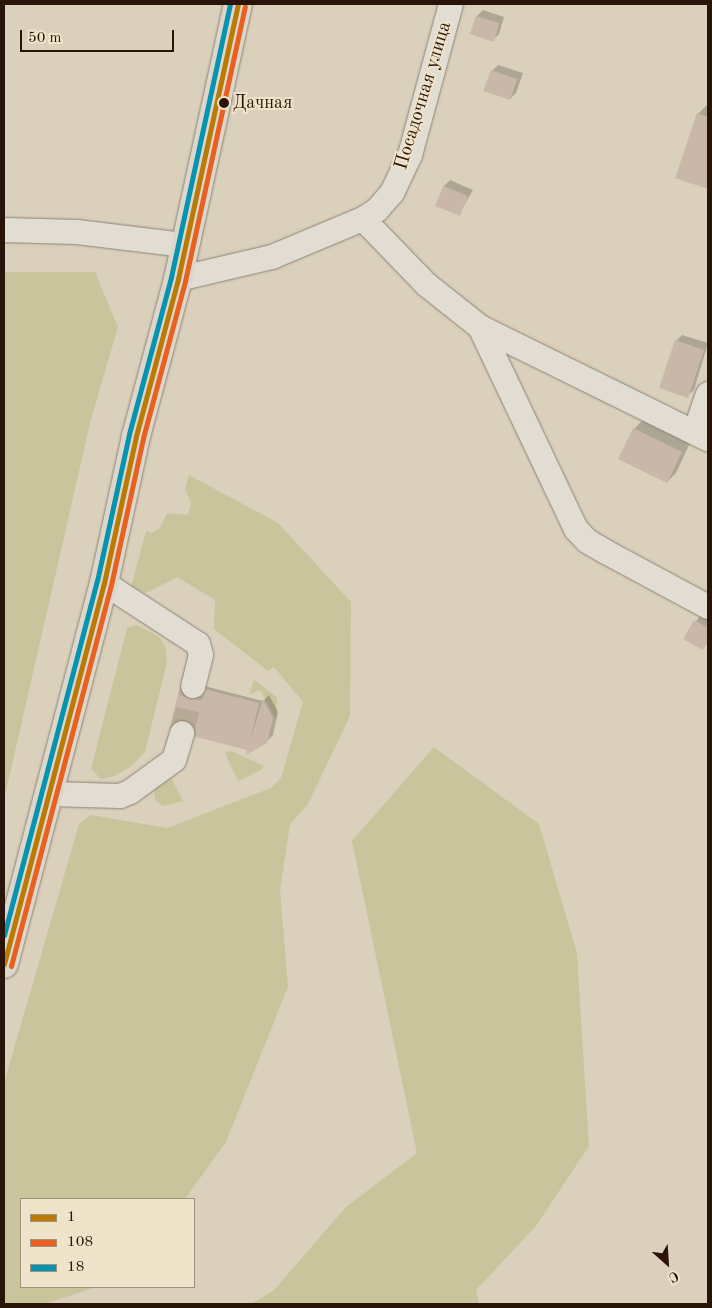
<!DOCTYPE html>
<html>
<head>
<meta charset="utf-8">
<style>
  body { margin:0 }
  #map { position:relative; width:712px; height:1308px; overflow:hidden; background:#dad0bb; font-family:"Old Standard TT",serif }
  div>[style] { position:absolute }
  .green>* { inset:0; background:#cac49d }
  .shadow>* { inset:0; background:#0003 }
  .building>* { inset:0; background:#c9b8a9 }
  .minor-tunnel>* { height:24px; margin-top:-12px; transform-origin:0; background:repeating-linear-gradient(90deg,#b7aa97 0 24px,transparent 0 36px) }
  .roads { filter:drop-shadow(0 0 1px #8c8477) drop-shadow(0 0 1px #8c8477) }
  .minor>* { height:24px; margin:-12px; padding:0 12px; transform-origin:12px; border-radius:12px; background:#e2ddd2 }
  .major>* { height:28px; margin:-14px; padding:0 14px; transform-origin:14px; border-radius:14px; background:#ddd7cb }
  .bus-1>* { height:5px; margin:-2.5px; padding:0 2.5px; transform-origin:2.5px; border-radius:2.5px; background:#ba7a03 }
  .bus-2>* { height:5px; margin:-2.5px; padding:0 2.5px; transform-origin:2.5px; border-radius:2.5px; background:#e86121 }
  .bus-3>* { height:5px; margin:-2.5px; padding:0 2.5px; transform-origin:2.5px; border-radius:2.5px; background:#0693b0 }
  .dots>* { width:14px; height:14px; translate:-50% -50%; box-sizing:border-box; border:2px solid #efe3ca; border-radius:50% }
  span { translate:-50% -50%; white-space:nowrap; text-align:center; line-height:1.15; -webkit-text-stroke:4px #efe3ca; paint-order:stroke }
  .bus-label { font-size:18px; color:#2a1409 }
  .left { translate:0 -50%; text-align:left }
  .street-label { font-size:19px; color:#2a1409 }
  .frame { position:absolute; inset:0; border:5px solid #2a1409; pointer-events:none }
  .legend { position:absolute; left:20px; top:1198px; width:175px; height:90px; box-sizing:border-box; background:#efe3ca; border:1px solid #a0907d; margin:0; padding:6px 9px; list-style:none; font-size:15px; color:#2a1409 }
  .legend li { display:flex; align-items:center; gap:10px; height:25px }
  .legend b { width:25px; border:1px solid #a0907d }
  .north { position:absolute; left:642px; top:1238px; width:50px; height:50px; -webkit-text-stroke:4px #efe3ca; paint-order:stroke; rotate:154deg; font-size:14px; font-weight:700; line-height:20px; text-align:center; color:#2a1409 }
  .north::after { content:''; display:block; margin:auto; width:18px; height:22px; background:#2a1409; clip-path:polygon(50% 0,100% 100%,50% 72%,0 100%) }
  .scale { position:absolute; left:20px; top:30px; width:154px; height:22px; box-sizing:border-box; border:2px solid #2a1409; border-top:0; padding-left:6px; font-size:15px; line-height:18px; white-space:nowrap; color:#2a1409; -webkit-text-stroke:4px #efe3ca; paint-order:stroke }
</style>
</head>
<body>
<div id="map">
  <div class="green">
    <i style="clip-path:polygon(4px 272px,95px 272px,118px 327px,91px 419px,4px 800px)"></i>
    <i style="clip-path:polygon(189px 475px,278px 523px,351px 602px,350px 716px,308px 804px,290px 824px,280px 890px,288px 987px,226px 1142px,185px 1199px,21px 1199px,21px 1287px,96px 1287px,45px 1304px,4px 1304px,4px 1083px,79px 824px,91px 815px,167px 828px,271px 788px,281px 778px,303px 702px,274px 667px,268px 671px,214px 629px,215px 600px,177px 577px,146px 593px,131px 587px,146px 531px,152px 533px,160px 528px,167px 513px,188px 515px,191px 503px,185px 489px)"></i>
    <i style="clip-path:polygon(137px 625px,159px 637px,165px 646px,167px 662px,145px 752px,130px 767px,114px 776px,101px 779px,91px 769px,127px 628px)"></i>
    <i style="clip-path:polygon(254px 680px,277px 697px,276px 720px,260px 690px,249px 695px)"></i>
    <i style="clip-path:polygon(434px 747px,539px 824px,577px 953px,589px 1146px,536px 1226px,476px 1290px,479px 1304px,251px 1304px,274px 1290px,346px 1207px,417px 1153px,352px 841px)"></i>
    <i style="clip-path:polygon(231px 751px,264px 766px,261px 770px,238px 781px,225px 753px)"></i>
    <i style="clip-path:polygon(170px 775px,183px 801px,163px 806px,155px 800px,154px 788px)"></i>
  </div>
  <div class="shadow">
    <i style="clip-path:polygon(483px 10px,504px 17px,499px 34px,493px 40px,471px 34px,477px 16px)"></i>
    <i style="clip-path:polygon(498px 65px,523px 73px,516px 93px,510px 99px,492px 71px)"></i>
    <i style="clip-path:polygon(707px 105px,708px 105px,708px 188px,677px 177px,698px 114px)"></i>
    <i style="clip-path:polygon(450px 180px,473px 190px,459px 214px,444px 186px)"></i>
    <i style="clip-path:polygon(682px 335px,708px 343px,694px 390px,687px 396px,676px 341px)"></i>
    <i style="clip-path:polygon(643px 420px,690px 443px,676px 473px,667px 482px,634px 429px)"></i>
    <i style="clip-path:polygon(701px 614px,708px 619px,708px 642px,703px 648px,685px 638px)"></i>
    <i style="clip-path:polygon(185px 681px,263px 701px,269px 695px,278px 712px,273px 735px,266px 742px,250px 745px)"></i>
  </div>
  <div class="building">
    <i style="clip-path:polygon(476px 16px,499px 23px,494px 42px,470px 34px)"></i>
    <i style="clip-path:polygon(491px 70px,517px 79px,510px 100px,483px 91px)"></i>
    <i style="clip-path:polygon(697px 113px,708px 117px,708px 189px,675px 178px)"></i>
    <i style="clip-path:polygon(443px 186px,468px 196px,460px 216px,435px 206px)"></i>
    <i style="clip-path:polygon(675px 340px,704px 350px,688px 398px,659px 388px)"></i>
    <i style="clip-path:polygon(633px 428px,682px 452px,667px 483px,618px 459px)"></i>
    <i style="clip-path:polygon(694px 620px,708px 628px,708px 640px,703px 650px,683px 639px)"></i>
    <i style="clip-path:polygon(181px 683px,259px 703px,250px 741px,263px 699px,273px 718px,267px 743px,246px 755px,247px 750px,169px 730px)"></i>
  </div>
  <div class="minor-tunnel">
    <i style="left:182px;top:733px;width:48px;rotate:-76.8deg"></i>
  </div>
  <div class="roads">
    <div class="minor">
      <i style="left:363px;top:219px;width:92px;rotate:45.9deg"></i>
      <i style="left:427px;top:285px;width:68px;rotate:38.4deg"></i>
      <i style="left:480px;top:327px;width:254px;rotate:26.2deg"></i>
      <i style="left:4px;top:230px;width:73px;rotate:1.6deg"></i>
      <i style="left:77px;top:232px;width:109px;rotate:6.9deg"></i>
      <i style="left:178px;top:279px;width:97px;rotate:-13.2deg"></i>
      <i style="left:272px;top:257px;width:99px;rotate:-22.7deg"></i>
      <i style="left:363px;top:219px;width:17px;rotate:-33deg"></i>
      <i style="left:377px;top:210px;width:23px;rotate:-49deg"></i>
      <i style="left:392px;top:193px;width:42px;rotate:-64.7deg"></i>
      <i style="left:410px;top:155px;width:156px;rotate:-74.8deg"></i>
      <i style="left:480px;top:327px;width:224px;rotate:64.6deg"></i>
      <i style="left:576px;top:529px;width:16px;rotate:47deg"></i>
      <i style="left:587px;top:541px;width:22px;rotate:30deg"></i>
      <i style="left:606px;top:552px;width:116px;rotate:28.3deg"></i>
      <i style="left:695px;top:432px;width:40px;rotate:-71.1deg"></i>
      <i style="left:104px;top:583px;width:112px;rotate:33deg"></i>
      <i style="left:198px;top:644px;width:11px;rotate:75deg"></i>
      <i style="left:201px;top:655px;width:32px;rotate:104deg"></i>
      <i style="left:51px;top:794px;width:69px;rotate:1.7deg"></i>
      <i style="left:120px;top:796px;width:11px;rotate:-22deg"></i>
      <i style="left:130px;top:792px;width:54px;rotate:-36deg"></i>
      <i style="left:174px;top:760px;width:28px;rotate:-73deg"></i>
    </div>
    <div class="major">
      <i style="left:4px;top:964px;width:394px;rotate:-75.3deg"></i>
      <i style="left:104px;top:583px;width:150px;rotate:-77.7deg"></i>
      <i style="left:136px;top:436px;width:163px;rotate:-75deg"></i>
      <i style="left:178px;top:279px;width:281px;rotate:-77.7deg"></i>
    </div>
  </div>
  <div class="bus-1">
    <i style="left:4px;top:964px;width:394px;rotate:-75.3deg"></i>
    <i style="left:104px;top:583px;width:150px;rotate:-77.7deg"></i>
    <i style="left:136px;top:436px;width:163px;rotate:-75deg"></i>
    <i style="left:178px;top:279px;width:281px;rotate:-77.7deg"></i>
  </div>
  <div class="bus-2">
    <i style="left:11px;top:966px;width:394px;rotate:-75.3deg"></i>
    <i style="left:111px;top:585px;width:150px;rotate:-77.7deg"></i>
    <i style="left:143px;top:438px;width:163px;rotate:-75deg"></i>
    <i style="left:185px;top:281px;width:281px;rotate:-77.7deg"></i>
  </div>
  <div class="bus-3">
    <i style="left:4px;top:935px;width:366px;rotate:-75.3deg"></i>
    <i style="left:97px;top:581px;width:150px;rotate:-77.7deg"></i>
    <i style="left:129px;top:434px;width:163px;rotate:-75deg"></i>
    <i style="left:171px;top:277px;width:279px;rotate:-77.8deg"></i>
  </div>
  <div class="dots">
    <i style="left:224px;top:103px;background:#2a1409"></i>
  </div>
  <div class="bus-label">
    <span class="left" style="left:233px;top:103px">Дачная</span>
  </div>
  <div class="street-label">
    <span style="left:424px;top:96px;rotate:-73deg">Посадочная улица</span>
  </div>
  <div class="frame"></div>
  <ul class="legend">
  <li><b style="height:6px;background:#ba7a03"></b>1</li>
  <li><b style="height:6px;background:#e86121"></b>108</li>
  <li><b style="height:6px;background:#0693b0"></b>18</li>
  </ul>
  <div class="north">С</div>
  <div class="scale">50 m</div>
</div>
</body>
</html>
